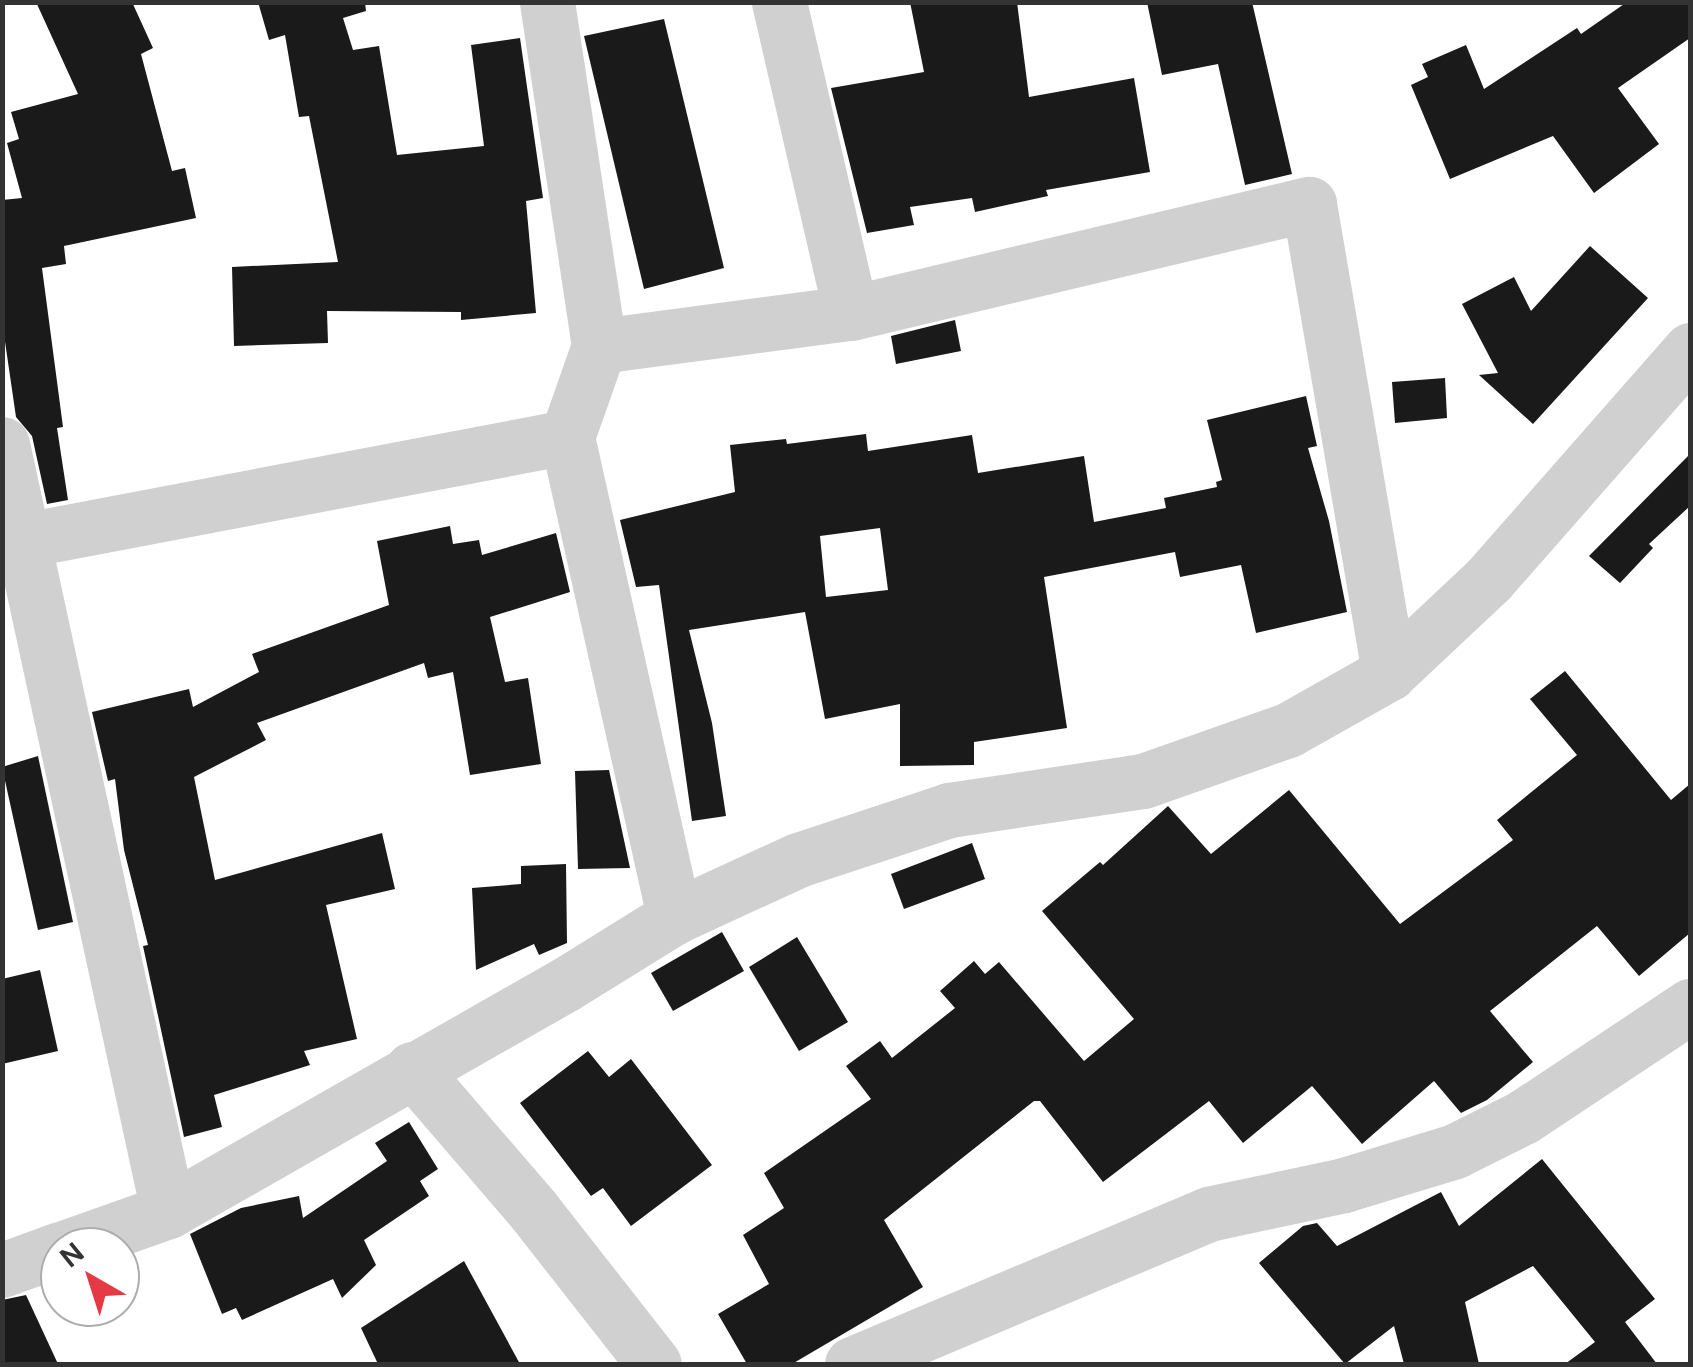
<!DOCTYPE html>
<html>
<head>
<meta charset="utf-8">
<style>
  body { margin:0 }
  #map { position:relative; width:1693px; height:1367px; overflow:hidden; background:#fff; font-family:"DM Sans",sans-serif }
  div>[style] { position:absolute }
  .building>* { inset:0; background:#1a1a1a }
  .minor>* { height:55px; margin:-27.5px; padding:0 27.5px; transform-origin:27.5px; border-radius:27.5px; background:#d0d0d0 }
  span { translate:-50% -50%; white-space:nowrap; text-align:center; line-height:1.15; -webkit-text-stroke:10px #fff; paint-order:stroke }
  .frame { position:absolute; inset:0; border:5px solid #333; pointer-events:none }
  .north { position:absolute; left:40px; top:1227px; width:100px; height:100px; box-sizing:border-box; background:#fff; border:2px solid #adadad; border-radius:50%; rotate:321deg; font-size:28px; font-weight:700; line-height:40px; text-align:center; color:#333 }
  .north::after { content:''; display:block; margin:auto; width:35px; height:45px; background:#e63946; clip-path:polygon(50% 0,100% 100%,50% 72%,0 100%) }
</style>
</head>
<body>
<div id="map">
  <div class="building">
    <i style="clip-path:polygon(36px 2px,132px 2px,153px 48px,141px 54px,172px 171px,185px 168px,196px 218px,64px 246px,66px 264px,42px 268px,63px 427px,57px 428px,68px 500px,47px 504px,32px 436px,16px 417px,2px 321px,2px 200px,22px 198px,7px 143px,19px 139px,11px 112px,78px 94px)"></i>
    <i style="clip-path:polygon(258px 2px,365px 2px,366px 11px,343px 18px,353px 50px,379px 46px,397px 155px,484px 146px,471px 45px,520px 38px,543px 198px,526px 201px,536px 313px,461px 320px,461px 312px,327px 311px,328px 343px,234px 346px,232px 267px,338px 262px,309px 116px,299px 117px,285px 35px,269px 40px)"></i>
    <i style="clip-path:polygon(910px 2px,1017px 2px,1029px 97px,1134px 78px,1150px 172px,1046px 190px,1048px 196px,975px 212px,972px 198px,910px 207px,914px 225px,867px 233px,831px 88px,924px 72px)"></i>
    <i style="clip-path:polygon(1147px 2px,1252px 2px,1292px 174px,1245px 185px,1218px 64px,1162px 75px)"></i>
    <i style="clip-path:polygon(1627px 2px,1690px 2px,1690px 38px,1618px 88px,1659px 144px,1594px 193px,1553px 136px,1450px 179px,1411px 85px,1428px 77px,1422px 64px,1466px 45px,1484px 89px,1577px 28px,1581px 34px)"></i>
    <i style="clip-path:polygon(664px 19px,724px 268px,644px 289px,584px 36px)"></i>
    <i style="clip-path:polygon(1590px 246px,1648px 298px,1533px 424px,1479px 375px,1498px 373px,1462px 304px,1514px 277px,1531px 311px)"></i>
    <i style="clip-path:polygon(955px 320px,961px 351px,896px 364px,891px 336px)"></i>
    <i style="clip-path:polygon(1445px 378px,1447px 418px,1395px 423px,1392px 382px)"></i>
    <i style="clip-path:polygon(evenodd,1306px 396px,1317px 446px,1308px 448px,1329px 521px,1347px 612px,1256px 633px,1241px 565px,1180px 577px,1175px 552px,1044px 577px,1067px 728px,974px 742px,974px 765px,900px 766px,900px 704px,825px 719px,805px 612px,689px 630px,712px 723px,726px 816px,692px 821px,659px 585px,636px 587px,620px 520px,735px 492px,730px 445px,786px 439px,787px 444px,866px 434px,868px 451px,972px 435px,978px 473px,1084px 456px,1094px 522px,1166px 508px,1164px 498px,1217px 487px,1216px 482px,1222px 480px,1207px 420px,1306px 396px,880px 528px,888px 590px,826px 597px,820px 536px,880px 528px)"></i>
    <i style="clip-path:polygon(1690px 454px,1690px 506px,1649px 544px,1653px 548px,1620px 583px,1589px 556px)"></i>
    <i style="clip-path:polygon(450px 526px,453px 544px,479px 540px,482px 555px,556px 533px,570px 592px,490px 617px,505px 682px,528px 678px,541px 764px,470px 775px,453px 672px,428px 678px,424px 663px,257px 723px,266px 740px,194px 777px,215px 880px,382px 833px,395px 889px,326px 905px,357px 1039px,304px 1051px,310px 1065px,214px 1095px,222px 1127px,184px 1137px,143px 946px,148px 945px,124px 850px,115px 779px,108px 781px,92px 712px,189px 689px,193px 707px,259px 672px,252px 654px,389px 605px,377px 541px)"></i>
    <i style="clip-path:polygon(1565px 671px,1671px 800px,1690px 784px,1690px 933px,1639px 976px,1597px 926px,1490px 1011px,1533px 1062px,1487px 1100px,1461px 1113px,1434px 1081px,1362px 1144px,1312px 1086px,1243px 1143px,1209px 1101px,1103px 1182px,1040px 1101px,1034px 1101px,884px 1220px,923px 1287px,792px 1364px,747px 1364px,718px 1314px,769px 1284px,743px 1235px,784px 1208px,764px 1173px,871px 1099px,846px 1066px,880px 1041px,892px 1058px,955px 1008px,940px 991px,974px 961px,985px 974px,999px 962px,1084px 1061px,1134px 1019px,1042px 911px,1100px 862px,1103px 865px,1168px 806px,1211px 854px,1289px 790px,1400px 924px,1513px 840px,1497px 820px,1577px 755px,1530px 699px)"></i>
    <i style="clip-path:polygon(38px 756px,73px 922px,38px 930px,2px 767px)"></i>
    <i style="clip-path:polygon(609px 770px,630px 868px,578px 869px,575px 771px)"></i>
    <i style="clip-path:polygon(972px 843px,985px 879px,904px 909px,891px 874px)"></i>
    <i style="clip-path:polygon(566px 864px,567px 943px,539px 955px,534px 944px,476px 970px,472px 888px,521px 884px,521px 866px)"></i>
    <i style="clip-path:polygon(722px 932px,744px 971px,673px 1011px,651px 973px)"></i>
    <i style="clip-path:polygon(797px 937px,848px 1022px,799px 1051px,749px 967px)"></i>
    <i style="clip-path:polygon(40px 970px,58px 1051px,2px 1064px,2px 979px)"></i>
    <i style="clip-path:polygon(588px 1051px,609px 1077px,631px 1059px,712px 1165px,631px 1226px,603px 1188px,591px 1196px,520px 1103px)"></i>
    <i style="clip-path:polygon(409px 1122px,438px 1169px,420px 1181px,429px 1196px,364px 1240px,376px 1265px,342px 1298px,333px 1279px,242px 1320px,236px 1308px,222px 1314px,190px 1234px,241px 1208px,299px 1196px,303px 1218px,387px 1161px,375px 1143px)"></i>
    <i style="clip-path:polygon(1542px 1159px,1655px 1299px,1625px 1322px,1657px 1364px,1565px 1364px,1595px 1342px,1533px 1266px,1465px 1302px,1479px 1364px,1404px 1364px,1394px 1326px,1345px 1364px,1259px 1263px,1303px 1226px,1317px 1223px,1337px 1246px,1441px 1192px,1459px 1226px)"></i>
    <i style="clip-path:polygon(464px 1261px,520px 1364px,378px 1364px,361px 1328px)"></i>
    <i style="clip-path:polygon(26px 1295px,58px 1364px,2px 1364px,2px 1300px)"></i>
  </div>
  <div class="minor">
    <i style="left:547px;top:2px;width:348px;rotate:81.4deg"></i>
    <i style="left:599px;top:346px;width:96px;rotate:109.4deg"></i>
    <i style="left:567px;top:437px;width:492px;rotate:77.4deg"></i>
    <i style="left:779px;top:2px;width:319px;rotate:77deg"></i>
    <i style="left:599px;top:346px;width:254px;rotate:-7.5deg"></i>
    <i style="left:851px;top:313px;width:471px;rotate:-13.4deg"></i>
    <i style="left:1309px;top:204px;width:476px;rotate:80.3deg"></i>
    <i style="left:2px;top:444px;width:785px;rotate:77.79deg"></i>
    <i style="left:25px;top:540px;width:552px;rotate:-10.76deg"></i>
    <i style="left:412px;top:1069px;width:187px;rotate:49.3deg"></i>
    <i style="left:534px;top:1211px;width:194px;rotate:51.9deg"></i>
    <i style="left:67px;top:1247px;width:107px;rotate:-19.6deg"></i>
    <i style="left:168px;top:1211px;width:458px;rotate:-29.7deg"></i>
    <i style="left:566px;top:984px;width:127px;rotate:-31.8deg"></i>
    <i style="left:674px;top:917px;width:136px;rotate:-24.7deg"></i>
    <i style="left:798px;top:860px;width:159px;rotate:-18.3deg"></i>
    <i style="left:949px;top:810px;width:196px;rotate:-8.5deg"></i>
    <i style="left:1143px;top:781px;width:154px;rotate:-19.4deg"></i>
    <i style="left:1288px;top:730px;width:116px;rotate:-29.4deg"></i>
    <i style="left:1389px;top:673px;width:137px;rotate:-43.2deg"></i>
    <i style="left:1489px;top:579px;width:305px;rotate:-48.7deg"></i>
    <i style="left:2px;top:1270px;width:62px;rotate:-19.9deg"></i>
    <i style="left:852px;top:1364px;width:386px;rotate:-22.8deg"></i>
    <i style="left:1208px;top:1214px;width:139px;rotate:-12deg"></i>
    <i style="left:1344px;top:1185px;width:116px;rotate:-17deg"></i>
    <i style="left:1455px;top:1151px;width:76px;rotate:-26.6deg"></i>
    <i style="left:1523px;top:1117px;width:201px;rotate:-33.6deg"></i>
  </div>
  <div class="frame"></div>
  <div class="north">N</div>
</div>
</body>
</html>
